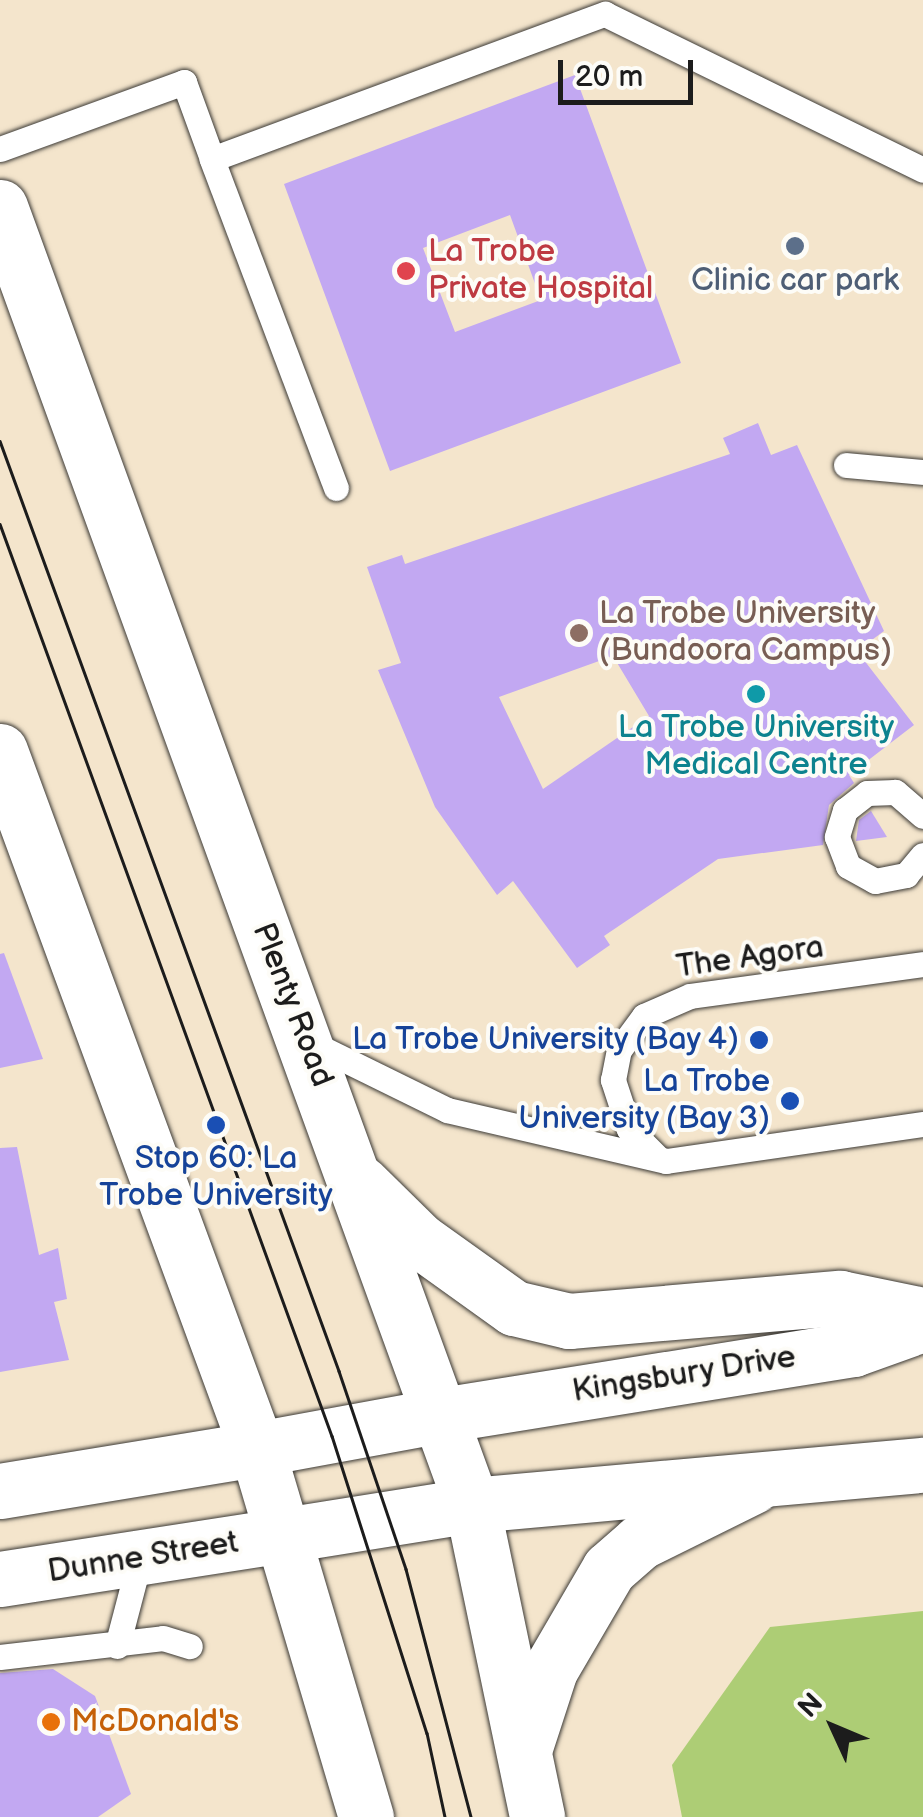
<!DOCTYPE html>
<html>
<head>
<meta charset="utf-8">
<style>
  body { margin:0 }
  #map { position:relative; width:923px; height:1817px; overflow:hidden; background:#f4e5cc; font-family:"Balsamiq Sans",sans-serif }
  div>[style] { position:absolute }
  .green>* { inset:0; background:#adcd75 }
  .building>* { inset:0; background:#c2a8f2 }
  .roads { filter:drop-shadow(0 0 2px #3c3a36) drop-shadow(0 0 2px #3c3a36) }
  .lane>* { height:25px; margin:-12.5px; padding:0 12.5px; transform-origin:12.5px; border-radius:12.5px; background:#fff }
  .secondary>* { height:55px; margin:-27.5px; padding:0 27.5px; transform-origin:27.5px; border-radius:27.5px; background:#fff }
  .primary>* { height:55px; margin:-27.5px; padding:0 27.5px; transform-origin:27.5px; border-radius:27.5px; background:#fff }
  .highway>* { height:55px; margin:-27.5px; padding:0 27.5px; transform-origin:27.5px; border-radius:27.5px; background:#fff }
  .tram>* { height:2.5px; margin:-1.25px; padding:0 1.25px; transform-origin:1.25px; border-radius:1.25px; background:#1c1c1c }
  .dots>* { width:28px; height:28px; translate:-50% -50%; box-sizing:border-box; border:5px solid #fdfcf7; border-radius:50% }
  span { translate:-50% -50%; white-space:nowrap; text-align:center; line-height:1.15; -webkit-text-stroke:8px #fdfcf7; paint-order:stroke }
  .health-label { font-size:32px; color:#be3a42 }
  .left { translate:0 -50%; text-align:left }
  .service-label { font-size:32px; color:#4e5e75 }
  .education-label { font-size:32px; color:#785e54 }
  .culture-label { font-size:32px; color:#0d838f }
  .street-label { font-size:32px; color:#1c1c1c }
  .transit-label { font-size:32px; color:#164399 }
  .right { translate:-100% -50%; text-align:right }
  .food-label { font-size:32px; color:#c56008 }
  .north { position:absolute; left:783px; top:1677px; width:100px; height:100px; -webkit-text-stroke:8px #fdfcf7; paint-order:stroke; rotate:314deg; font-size:28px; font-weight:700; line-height:40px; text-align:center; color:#1c1c1c }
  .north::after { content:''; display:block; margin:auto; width:35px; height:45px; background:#1c1c1c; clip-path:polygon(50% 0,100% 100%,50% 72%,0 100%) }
  .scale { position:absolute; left:558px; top:60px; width:135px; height:45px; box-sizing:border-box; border:5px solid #1c1c1c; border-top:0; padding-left:12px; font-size:30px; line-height:35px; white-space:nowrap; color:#1c1c1c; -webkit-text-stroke:8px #fdfcf7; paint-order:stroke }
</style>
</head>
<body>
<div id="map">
  <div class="green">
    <i style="clip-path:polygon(923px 1611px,923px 1817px,682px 1817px,672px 1765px,770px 1627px)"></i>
  </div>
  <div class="building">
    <i style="clip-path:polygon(evenodd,575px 75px,681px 363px,390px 471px,284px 184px,575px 75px,510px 215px,541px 300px,455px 332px,423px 248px,510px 215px)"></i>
    <i style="clip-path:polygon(evenodd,758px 423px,771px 455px,797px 445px,884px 631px,857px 651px,914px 725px,849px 775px,854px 783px,829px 805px,823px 845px,718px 859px,604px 936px,610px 945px,577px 968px,513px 881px,497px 895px,435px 807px,378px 670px,401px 663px,367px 567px,402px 555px,405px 564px,730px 454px,723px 438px,758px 423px,613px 656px,649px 716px,543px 789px,499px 697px,613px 656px)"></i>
    <i style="clip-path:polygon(871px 811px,887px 837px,856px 841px,859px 820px)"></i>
    <i style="clip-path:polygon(4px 953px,43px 1059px,0 1068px,0 954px)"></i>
    <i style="clip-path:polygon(17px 1147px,39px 1255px,58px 1248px,67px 1299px,54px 1302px,69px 1360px,0 1372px,0 1148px)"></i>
    <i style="clip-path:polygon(53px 1669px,95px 1696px,131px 1794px,98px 1817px,0 1817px,0 1673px)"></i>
  </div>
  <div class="roads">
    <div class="lane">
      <i style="left:0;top:149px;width:196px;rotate:-20deg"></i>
      <i style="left:184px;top:82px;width:82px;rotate:70deg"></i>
      <i style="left:846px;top:465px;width:77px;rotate:5.2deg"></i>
      <i style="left:336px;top:488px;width:352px;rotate:-110.7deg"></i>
      <i style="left:212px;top:159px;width:419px;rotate:-20.3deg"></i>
      <i style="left:605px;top:14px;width:354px;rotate:26.1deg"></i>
      <i style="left:923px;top:816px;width:37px;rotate:-139deg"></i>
      <i style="left:895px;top:792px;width:28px;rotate:178deg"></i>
      <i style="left:867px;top:793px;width:28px;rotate:142deg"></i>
      <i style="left:845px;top:810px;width:28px;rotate:107deg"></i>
      <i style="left:837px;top:837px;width:31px;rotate:69deg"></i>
      <i style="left:848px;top:866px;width:31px;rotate:29deg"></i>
      <i style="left:875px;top:881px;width:32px;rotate:-11deg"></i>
      <i style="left:906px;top:875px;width:26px;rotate:-50deg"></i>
      <i style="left:309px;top:1042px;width:154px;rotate:26.2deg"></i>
      <i style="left:447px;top:1110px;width:225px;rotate:13.1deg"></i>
      <i style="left:666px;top:1161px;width:260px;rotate:-8.2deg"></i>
      <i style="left:657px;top:1157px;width:40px;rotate:-135deg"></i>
      <i style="left:629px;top:1129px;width:52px;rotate:-108.1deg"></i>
      <i style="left:613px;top:1080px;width:31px;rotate:-79deg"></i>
      <i style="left:619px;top:1050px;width:42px;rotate:-53.7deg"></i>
      <i style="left:644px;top:1016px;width:50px;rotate:-23.5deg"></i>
      <i style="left:690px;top:996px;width:235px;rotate:-7.8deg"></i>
      <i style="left:117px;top:1646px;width:87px;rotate:-75.3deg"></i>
      <i style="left:0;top:1657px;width:164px;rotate:-6.6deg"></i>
      <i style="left:163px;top:1638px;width:28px;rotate:17deg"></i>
    </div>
    <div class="secondary">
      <i style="left:0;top:1491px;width:260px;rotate:-9.3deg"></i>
      <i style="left:0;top:1579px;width:288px;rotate:-8.8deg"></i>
    </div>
    <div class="primary">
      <i style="left:361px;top:1183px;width:81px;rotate:44.5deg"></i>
      <i style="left:419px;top:1240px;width:117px;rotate:35.6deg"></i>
      <i style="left:514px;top:1308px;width:57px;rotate:13.3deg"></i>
      <i style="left:569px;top:1321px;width:272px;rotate:-4.9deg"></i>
      <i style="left:840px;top:1298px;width:85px;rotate:11.6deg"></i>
      <i style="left:442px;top:1415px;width:416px;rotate:-9.1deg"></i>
      <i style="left:853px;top:1349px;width:74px;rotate:-19.7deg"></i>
      <i style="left:472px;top:1505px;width:453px;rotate:-5.1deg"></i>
      <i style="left:526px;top:1744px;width:78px;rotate:-72deg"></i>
      <i style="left:550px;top:1670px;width:117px;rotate:-59.7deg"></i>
      <i style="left:609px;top:1569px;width:41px;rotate:-41.1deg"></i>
      <i style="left:640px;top:1542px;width:126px;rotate:-26.4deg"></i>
    </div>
    <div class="highway">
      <i style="left:0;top:207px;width:1381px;rotate:70.02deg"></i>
      <i style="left:472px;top:1505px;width:319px;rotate:78.2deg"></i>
      <i style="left:0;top:751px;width:744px;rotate:69.79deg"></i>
      <i style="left:257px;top:1449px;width:384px;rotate:73.5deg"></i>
      <i style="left:257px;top:1449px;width:188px;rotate:-10.4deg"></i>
      <i style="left:285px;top:1535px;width:189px;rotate:-9.1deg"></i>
    </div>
  </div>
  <div class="tram">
    <i style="left:0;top:441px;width:990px;rotate:69.97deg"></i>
    <i style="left:339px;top:1371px;width:209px;rotate:71.3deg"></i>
    <i style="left:406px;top:1569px;width:256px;rotate:75.3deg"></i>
    <i style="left:0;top:524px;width:971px;rotate:70deg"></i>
    <i style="left:332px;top:1436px;width:312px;rotate:72.3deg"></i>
    <i style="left:427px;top:1733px;width:86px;rotate:77.9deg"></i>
  </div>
  <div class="dots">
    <i style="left:795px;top:246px;background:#5c6f8a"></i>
    <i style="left:406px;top:271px;background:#e0444e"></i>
    <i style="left:579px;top:633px;background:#8d6e63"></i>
    <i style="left:756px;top:694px;background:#0f9aa8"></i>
    <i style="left:759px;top:1040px;background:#1a4fb4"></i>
    <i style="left:790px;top:1101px;background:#1a4fb4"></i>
    <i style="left:216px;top:1125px;background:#1a4fb4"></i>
    <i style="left:51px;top:1722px;background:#e8710a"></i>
  </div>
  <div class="health-label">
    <span class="left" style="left:428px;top:271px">La Trobe<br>Private Hospital</span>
  </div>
  <div class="service-label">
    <span style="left:795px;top:281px">Clinic car park</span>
  </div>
  <div class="education-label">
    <span class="left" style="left:599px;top:633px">La Trobe University<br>(Bundoora Campus)</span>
  </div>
  <div class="culture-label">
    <span style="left:756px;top:747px">La Trobe University<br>Medical Centre</span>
  </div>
  <div class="street-label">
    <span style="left:750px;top:958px;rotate:-8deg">The Agora</span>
    <span style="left:292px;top:1005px;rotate:69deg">Plenty Road</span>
    <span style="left:684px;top:1375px;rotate:-9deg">Kingsbury Drive</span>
    <span style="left:143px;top:1558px;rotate:-9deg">Dunne Street</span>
  </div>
  <div class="transit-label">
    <span class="right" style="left:739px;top:1040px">La Trobe University (Bay 4)</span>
    <span class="right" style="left:770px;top:1101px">La Trobe<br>University (Bay 3)</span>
    <span style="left:216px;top:1178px">Stop 60: La<br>Trobe University</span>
  </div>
  <div class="food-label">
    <span class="left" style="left:71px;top:1722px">McDonald's</span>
  </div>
  <div class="north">N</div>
  <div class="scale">20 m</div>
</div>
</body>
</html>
